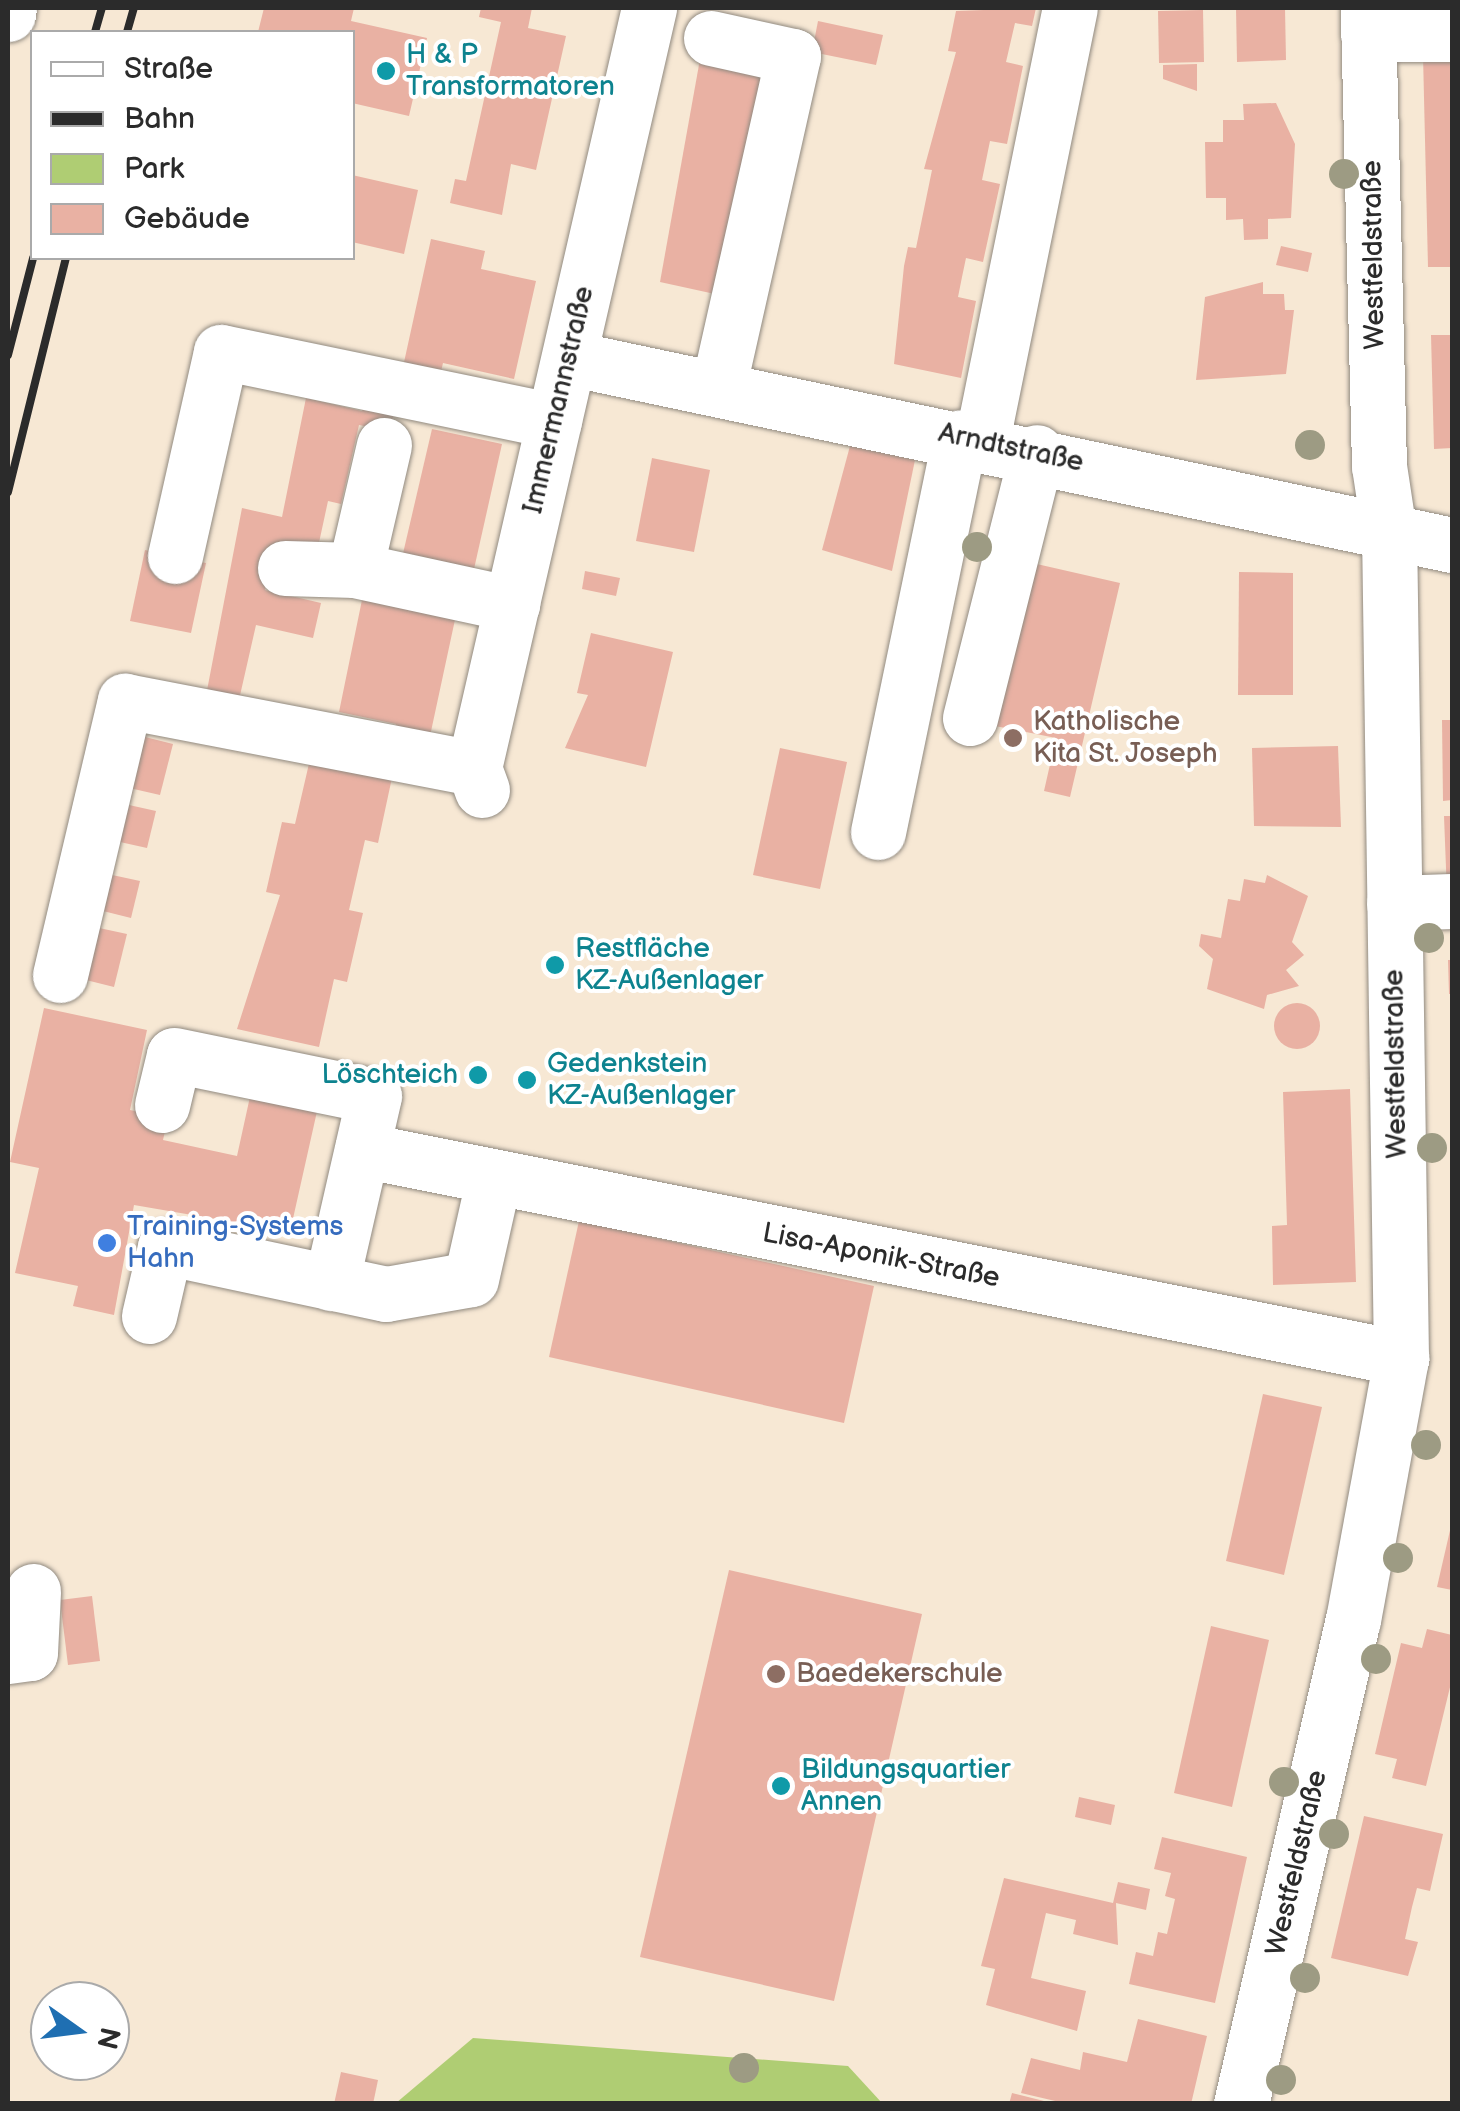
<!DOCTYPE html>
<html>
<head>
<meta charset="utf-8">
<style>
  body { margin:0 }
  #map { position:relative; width:1460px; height:2111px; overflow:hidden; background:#f7e8d4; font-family:"Balsamiq Sans",sans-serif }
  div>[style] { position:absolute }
  .green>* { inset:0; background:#afcd73 }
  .building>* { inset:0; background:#e9b1a3 }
  .round { border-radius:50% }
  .roads { filter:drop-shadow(0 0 2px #918a80) drop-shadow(0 0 2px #918a80) }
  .minor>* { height:55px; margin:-27.5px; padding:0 27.5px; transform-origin:27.5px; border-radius:27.5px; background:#fff }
  .rail>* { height:8px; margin:-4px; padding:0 4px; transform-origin:4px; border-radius:4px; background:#2b2b2b }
  .trees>* { width:30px; height:30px; margin:-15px; border-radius:50%; background:#9d9b83 }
  .dots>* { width:28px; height:28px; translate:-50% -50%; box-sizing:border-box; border:5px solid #fff; border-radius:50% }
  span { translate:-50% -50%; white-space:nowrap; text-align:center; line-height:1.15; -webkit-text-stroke:8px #fff; paint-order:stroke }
  .culture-label { font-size:28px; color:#0d838f }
  .left { translate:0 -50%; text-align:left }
  .right { translate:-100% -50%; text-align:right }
  .street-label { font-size:28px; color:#2b2b2b }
  .education-label { font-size:28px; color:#785e54 }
  .shop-label { font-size:28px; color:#366cbe }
  .frame { position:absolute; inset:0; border:10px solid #2b2b2b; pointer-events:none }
  .legend { position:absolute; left:30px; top:30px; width:325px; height:230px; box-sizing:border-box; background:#fff; border:2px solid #aaa; margin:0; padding:12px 18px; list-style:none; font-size:30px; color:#2b2b2b }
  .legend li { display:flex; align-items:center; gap:20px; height:50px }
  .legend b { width:50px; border:2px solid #aaa }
  .north { position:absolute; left:30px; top:1981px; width:100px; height:100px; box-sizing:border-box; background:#fff; border:2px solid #aaa; border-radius:50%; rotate:104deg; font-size:28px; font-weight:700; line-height:40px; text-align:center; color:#2b2b2b }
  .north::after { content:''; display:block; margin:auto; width:35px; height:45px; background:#1f6fb2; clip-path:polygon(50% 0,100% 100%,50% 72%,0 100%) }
</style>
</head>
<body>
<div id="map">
  <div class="green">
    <i style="clip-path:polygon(473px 2038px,848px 2066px,882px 2103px,396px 2103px)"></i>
  </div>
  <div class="building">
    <i style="clip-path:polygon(264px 8px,354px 8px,351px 21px,427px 38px,409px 116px,352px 103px,352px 32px,258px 32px)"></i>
    <i style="clip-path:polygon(481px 8px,532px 8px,528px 28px,566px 36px,536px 170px,511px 164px,502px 215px,450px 203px,455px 179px,466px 181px,501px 22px,479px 17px)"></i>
    <i style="clip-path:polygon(1036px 8px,1032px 26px,1015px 23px,1006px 62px,1023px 66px,1007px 144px,990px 141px,982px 180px,1000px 184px,983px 262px,966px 258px,962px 277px,958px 297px,976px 301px,961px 378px,894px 364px,904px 266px,908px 247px,916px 248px,932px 170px,924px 169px,956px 52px,948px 51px,956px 11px)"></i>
    <i style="clip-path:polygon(1236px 8px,1285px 8px,1286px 60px,1237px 62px)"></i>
    <i style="clip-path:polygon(1203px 10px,1204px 62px,1159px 63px,1158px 11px)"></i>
    <i style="clip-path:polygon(818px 21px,883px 35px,876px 65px,812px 52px)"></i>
    <i style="clip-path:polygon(702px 48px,772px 63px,724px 296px,660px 282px)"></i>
    <i style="clip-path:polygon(1452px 54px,1452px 267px,1428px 267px,1423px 55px)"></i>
    <i style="clip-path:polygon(1197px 64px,1197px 91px,1163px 79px,1163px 65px)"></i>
    <i style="clip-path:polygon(1276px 103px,1295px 144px,1291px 218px,1268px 219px,1268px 239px,1244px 240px,1243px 219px,1226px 220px,1226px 198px,1206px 198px,1205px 142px,1223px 142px,1223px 120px,1244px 120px,1243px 104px)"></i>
    <i style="clip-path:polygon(352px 175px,418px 190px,404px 254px,352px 242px)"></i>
    <i style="clip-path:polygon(431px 239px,485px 251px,481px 269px,536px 281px,514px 379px,443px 363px,438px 384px,401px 376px)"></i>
    <i style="clip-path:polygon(1281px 246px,1312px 253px,1308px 272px,1276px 265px)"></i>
    <i style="clip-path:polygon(1263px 282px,1263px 294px,1284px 294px,1285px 310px,1294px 310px,1286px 374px,1196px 380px,1205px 297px)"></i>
    <i style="clip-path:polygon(1431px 335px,1452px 335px,1452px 448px,1434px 449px)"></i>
    <i style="clip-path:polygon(306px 398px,362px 411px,365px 399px,396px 406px,389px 431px,359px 425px,341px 504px,328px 501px,317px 552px,276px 542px,265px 590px,321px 603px,313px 638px,256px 625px,236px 713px,204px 706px,242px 508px,282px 517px)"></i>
    <i style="clip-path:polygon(432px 429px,502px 444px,472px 578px,401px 562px)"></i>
    <i style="clip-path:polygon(850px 446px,915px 460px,892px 571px,822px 550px)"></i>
    <i style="clip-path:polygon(652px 458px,710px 470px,694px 552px,636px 541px)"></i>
    <i style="clip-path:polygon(145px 550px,206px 563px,191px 633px,130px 621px)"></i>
    <i style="clip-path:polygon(1028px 562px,1120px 583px,1070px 797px,1044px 791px,1056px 738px,990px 725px)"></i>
    <i style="clip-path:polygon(585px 571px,620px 578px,616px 596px,582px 589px)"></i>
    <i style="clip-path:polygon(1239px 572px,1293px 573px,1293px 695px,1238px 695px)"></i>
    <i style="clip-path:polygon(363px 595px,456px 615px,427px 750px,392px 743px,396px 724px,339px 712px)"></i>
    <i style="clip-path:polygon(591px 633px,673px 652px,646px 767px,565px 748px,588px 695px,577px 693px)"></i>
    <i style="clip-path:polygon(1442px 720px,1452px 720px,1452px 800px,1443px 801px)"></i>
    <i style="clip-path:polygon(137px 735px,173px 744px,160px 795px,125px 787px)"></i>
    <i style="clip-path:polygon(1338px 746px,1341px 827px,1254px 826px,1252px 748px)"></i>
    <i style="clip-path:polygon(780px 748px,847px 762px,820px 889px,753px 875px)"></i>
    <i style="clip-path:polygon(311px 755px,393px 773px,378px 843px,365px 840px,349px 910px,363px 913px,347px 982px,334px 979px,319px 1047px,237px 1029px,280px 895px,266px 892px,282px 822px,295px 824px)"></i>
    <i style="clip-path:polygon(120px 803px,156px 811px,147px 848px,111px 840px)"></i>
    <i style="clip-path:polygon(1444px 816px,1452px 816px,1452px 893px,1447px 894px)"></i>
    <i style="clip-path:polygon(103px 873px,140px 881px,131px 918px,95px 909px)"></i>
    <i style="clip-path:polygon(1267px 875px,1308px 896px,1292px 942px,1304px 955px,1286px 970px,1299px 986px,1267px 995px,1264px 1009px,1207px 989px,1213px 959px,1199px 946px,1201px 934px,1221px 938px,1228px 899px,1240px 901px,1244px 879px,1265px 883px)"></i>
    <i style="clip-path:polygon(90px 926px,127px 934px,114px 987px,78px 978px)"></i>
    <i style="clip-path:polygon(1448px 960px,1452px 960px,1452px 994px,1449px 994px)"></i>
    <i class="round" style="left:1274px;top:1003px;width:46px;height:46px"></i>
    <i style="clip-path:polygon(44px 1008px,147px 1030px,130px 1110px,168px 1118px,163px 1140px,237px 1156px,253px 1083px,320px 1098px,290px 1232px,134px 1205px,114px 1315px,73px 1306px,78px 1286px,15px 1273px,39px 1168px,10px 1162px)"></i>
    <i style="clip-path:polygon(1350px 1089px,1356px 1282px,1273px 1285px,1272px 1226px,1287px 1225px,1283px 1092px)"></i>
    <i style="clip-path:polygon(579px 1221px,874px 1286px,844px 1423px,549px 1357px)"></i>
    <i style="clip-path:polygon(1263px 1394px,1322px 1407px,1284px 1575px,1226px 1561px)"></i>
    <i style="clip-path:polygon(1451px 1526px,1452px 1526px,1452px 1590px,1437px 1587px)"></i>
    <i style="clip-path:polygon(729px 1570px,922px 1614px,834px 2001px,640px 1957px)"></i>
    <i style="clip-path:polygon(92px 1596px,100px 1661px,68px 1665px,60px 1600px)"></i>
    <i style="clip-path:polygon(1211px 1626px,1269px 1640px,1232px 1807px,1174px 1793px)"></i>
    <i style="clip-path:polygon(1427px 1629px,1452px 1635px,1452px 1679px,1426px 1786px,1392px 1778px,1397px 1759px,1375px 1754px,1401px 1643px,1422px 1648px)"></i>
    <i style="clip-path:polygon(1079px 1797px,1115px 1805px,1111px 1825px,1075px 1817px)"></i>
    <i style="clip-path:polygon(1364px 1816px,1443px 1834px,1430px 1891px,1417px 1888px,1412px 1907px,1405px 1939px,1418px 1942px,1408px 1976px,1331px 1958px)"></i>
    <i style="clip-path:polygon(1162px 1837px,1247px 1857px,1215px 2003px,1129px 1984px,1136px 1952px,1153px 1956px,1158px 1932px,1167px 1934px,1175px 1899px,1165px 1896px,1171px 1873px,1154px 1869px)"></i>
    <i style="clip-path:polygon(1004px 1878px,1113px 1903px,1118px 1882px,1150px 1889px,1146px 1910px,1116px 1903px,1118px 1945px,1073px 1934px,1076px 1920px,1046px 1913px,1031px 1978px,1086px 1991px,1077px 2031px,986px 2005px,995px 1969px,981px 1966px)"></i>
    <i style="clip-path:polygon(1138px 2019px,1207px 2036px,1191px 2104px,1068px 2104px,1021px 2093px,1031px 2058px,1080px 2070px,1083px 2052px,1127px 2062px)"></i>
    <i style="clip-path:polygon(341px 2072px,378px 2080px,373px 2104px,334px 2104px)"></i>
    <i style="clip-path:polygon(1012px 2093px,1048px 2102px,1047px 2104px,1009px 2104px)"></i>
  </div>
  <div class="roads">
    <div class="minor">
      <i style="left:8px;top:14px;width:6px;rotate:-81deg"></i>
      <i style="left:1368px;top:34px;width:84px"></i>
      <i style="left:711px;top:38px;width:84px;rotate:12.4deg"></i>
      <i style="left:793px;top:56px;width:341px;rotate:102.7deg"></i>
      <i style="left:569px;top:358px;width:903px;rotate:11.96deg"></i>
      <i style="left:982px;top:440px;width:441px;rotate:-78.5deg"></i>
      <i style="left:384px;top:445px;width:128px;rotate:103.1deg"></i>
      <i style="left:355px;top:570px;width:161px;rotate:12.2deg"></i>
      <i style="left:175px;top:556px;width:209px;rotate:-77.3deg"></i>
      <i style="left:221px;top:352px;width:340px;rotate:11.7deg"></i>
      <i style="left:285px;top:568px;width:70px;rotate:1.6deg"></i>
      <i style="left:970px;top:718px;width:274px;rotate:-75.9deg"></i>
      <i style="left:482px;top:790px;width:23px;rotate:-110deg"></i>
      <i style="left:474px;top:768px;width:780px;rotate:-77.03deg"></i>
      <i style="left:878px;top:832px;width:403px;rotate:-78.3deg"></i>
      <i style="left:1394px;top:903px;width:58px;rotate:-2deg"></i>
      <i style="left:60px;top:975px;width:282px;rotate:-76.7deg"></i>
      <i style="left:125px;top:701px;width:355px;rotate:10.9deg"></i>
      <i style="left:162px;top:1105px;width:51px;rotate:-76.5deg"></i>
      <i style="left:174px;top:1055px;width:204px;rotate:11.6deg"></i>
      <i style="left:374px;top:1096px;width:192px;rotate:102.9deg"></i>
      <i style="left:362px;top:1150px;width:1060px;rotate:11.32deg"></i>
      <i style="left:149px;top:1316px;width:71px;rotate:-76.9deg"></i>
      <i style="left:165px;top:1247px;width:226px;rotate:12deg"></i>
      <i style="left:386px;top:1294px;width:86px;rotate:-10deg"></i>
      <i style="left:471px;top:1279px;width:100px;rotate:-77.3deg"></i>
      <i style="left:8px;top:1656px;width:22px;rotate:-8deg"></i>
      <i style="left:30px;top:1653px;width:62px;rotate:-87.2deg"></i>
      <i style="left:1241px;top:2104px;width:497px;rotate:-77deg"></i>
      <i style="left:1353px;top:1620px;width:266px;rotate:-79.6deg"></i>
      <i style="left:1401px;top:1358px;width:826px;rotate:-90.83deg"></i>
      <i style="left:1389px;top:532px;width:67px;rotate:-98.6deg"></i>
      <i style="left:1379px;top:466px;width:458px;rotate:-91.4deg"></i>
    </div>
  </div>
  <div class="rail">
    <i style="left:95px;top:32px;width:25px;rotate:-74deg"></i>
    <i style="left:127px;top:32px;width:25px;rotate:-74deg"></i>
    <i style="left:8px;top:355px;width:100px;rotate:-75.5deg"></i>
    <i style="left:8px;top:492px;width:241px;rotate:-76.1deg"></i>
  </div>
  <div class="trees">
    <i style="left:1344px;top:174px"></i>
    <i style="left:1310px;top:445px"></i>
    <i style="left:977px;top:547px"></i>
    <i style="left:1429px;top:938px"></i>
    <i style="left:1432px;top:1148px"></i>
    <i style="left:1426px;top:1445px"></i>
    <i style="left:1398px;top:1558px"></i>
    <i style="left:1376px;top:1659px"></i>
    <i style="left:1284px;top:1782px"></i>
    <i style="left:1334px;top:1834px"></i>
    <i style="left:1305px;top:1978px"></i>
    <i style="left:744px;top:2068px"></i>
    <i style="left:1281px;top:2080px"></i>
  </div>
  <div class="dots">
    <i style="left:386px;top:71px;background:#0f9aa8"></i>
    <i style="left:1013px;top:738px;background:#8d6e63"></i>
    <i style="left:555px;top:965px;background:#0f9aa8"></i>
    <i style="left:478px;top:1075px;background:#0f9aa8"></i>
    <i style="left:527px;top:1080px;background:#0f9aa8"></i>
    <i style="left:107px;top:1243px;background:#3f7fe0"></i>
    <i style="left:776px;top:1674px;background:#8d6e63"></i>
    <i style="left:781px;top:1786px;background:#0f9aa8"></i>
  </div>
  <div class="culture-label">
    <span class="left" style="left:406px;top:71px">H &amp; P<br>Transformatoren</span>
    <span class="left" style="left:575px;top:965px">Restfläche<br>KZ-Außenlager</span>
    <span class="left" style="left:547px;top:1080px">Gedenkstein<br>KZ-Außenlager</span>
    <span class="right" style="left:458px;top:1075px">Löschteich</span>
    <span class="left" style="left:801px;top:1786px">Bildungsquartier<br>Annen</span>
  </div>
  <div class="street-label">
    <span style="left:1374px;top:255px;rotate:-91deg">Westfeldstraße</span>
    <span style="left:559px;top:400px;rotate:-77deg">Immermannstraße</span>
    <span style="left:1011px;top:448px;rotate:12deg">Arndtstraße</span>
    <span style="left:1396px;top:1064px;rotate:-91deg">Westfeldstraße</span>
    <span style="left:881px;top:1256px;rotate:11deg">Lisa-Aponik-Straße</span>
    <span style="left:1297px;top:1863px;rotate:-77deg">Westfeldstraße</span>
  </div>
  <div class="education-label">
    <span class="left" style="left:1033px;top:738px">Katholische<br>Kita St. Joseph</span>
    <span class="left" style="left:796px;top:1674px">Baedekerschule</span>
  </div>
  <div class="shop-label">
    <span class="left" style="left:127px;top:1243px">Training-Systems<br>Hahn</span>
  </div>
  <div class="frame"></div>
  <ul class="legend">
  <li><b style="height:12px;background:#fff"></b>Straße</li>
  <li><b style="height:12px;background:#2b2b2b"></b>Bahn</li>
  <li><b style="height:28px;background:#afcd73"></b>Park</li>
  <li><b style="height:28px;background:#e9b1a3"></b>Gebäude</li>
  </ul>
  <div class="north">N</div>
</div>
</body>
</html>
